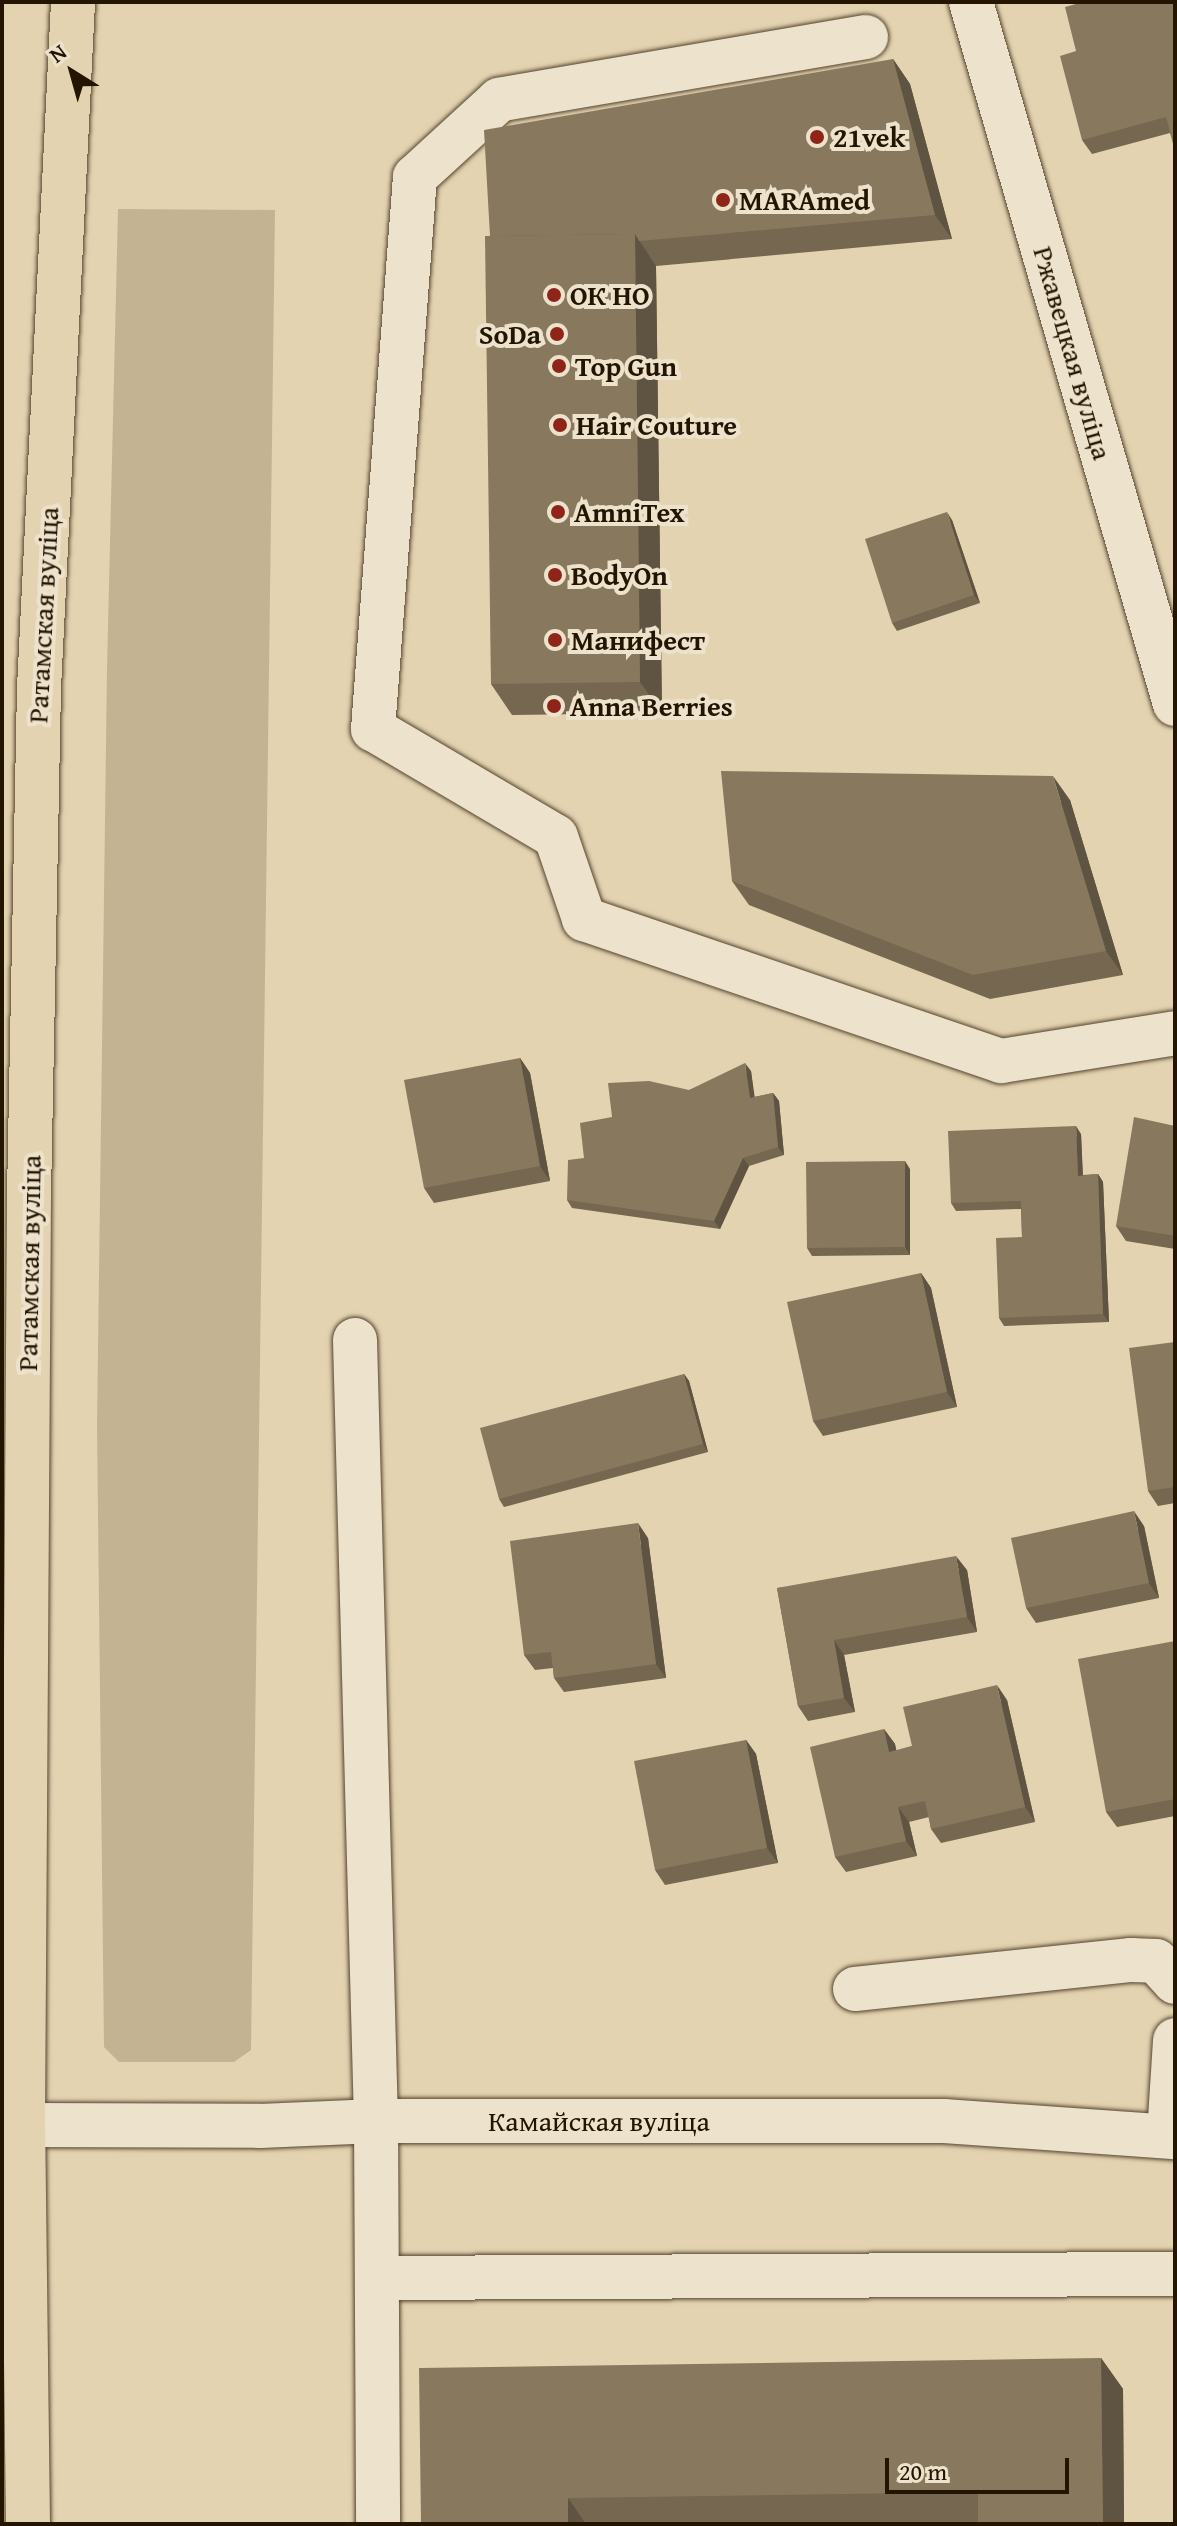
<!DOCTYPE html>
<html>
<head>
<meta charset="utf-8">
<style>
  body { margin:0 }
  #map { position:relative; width:1177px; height:2526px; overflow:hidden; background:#e4d3b1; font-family:"Gentium Book Plus",serif }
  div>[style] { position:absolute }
  .green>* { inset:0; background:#c3b393 }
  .roads { filter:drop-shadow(0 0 2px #54442d) drop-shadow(0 0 2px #54442d) }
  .minor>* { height:44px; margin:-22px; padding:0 22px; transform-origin:22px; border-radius:22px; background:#ede2cc }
  .major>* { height:44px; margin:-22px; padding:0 22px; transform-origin:22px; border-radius:22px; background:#e4d3b1 }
  .wall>* { inset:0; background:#756750 }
  .shaded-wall>* { inset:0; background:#5f5441 }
  .building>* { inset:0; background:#88785d }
  .dots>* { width:22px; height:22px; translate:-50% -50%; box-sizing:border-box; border:4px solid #ede2cc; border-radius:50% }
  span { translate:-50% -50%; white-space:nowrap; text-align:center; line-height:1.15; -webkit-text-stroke:8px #ede2cc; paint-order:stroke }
  .poi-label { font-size:28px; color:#241501; font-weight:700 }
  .left { translate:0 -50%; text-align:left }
  .right { translate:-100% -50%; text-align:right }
  .street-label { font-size:28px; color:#241501 }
  .frame { position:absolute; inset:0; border:4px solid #241501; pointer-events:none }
  .north { position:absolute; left:32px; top:32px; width:80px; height:80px; -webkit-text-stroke:6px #ede2cc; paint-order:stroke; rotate:323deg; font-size:22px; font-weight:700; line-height:32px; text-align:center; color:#241501 }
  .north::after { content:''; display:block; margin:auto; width:28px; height:36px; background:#241501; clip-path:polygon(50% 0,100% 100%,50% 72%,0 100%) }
  .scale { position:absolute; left:885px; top:2458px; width:184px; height:36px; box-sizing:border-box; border:4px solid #241501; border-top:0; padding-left:10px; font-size:24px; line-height:28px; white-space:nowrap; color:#241501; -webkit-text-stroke:6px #ede2cc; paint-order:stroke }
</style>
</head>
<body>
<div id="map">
  <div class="green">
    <i style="clip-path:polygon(118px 209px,275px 210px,251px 2050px,234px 2062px,119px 2062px,104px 2047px,97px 1425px,107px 669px)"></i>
  </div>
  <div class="roads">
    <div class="minor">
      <i style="left:971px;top:2px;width:731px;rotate:73.8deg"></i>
      <i style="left:866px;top:37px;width:372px;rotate:170.3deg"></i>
      <i style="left:499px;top:100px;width:114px;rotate:137.5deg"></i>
      <i style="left:415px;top:177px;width:554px;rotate:94.35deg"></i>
      <i style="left:373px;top:729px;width:212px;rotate:30.5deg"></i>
      <i style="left:556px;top:837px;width:87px;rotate:71.1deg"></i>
      <i style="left:584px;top:919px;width:441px;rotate:18.8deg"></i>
      <i style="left:1001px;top:1061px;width:176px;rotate:-9.1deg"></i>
      <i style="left:355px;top:1340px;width:781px;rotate:88.46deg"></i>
      <i style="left:376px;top:2121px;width:403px;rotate:89.7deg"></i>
      <i style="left:855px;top:1989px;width:278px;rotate:-6deg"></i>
      <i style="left:1131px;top:1960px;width:25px;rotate:2deg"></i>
      <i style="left:1156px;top:1961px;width:28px;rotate:48deg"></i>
      <i style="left:23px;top:2125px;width:237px;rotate:0.2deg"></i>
      <i style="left:260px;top:2126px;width:116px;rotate:-2.5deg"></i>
      <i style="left:376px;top:2121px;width:568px"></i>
      <i style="left:944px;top:2121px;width:232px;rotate:4deg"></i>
      <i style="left:1169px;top:2136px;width:96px;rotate:-86.4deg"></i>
      <i style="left:377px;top:2278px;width:798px;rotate:-0.29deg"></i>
    </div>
    <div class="major">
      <i style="left:28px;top:2524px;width:399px;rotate:-90.7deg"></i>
      <i style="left:23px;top:2125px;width:930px;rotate:-89.63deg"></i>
      <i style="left:29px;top:1195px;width:507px;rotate:-88.87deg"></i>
      <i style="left:39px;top:688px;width:687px;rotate:-87.16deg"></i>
    </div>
  </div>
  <div class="wall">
    <i style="clip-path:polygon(1175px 2px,1175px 146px,1170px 133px,1092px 154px,1082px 140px)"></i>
    <i style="clip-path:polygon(893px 59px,910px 84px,952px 239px,656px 266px,662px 713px,512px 715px,491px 684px,490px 236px)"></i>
    <i style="clip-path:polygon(952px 520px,980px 603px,897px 631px,892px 623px)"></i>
    <i style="clip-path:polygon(1070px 800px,1123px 975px,990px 999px,749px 905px,732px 881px)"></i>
    <i style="clip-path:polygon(520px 1058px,530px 1073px,550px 1181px,434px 1203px,424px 1188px)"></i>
    <i style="clip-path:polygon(751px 1071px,754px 1097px,773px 1093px,779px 1101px,784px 1155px,749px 1166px,720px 1229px,572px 1208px,567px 1200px,584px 1158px,612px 1117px,689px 1090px)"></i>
    <i style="clip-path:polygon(1175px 1126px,1175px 1249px,1126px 1241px,1116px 1226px)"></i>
    <i style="clip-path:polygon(1081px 1134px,1083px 1175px,1098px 1174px,1103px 1182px,1109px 1322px,1004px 1326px,999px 1318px,1022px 1237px,1021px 1209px,956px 1211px,951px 1203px)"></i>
    <i style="clip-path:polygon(910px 1169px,910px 1255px,812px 1256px,807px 1248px)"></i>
    <i style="clip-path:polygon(921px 1273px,931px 1288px,957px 1407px,823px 1436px,813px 1421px)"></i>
    <i style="clip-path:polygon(1175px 1342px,1175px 1503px,1158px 1506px,1148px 1491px)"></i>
    <i style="clip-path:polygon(684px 1374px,689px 1381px,708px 1452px,504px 1507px,499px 1499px)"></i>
    <i style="clip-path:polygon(1144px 1526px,1159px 1598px,1036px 1623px,1026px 1608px)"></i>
    <i style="clip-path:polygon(648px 1538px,666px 1678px,564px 1692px,554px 1678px,553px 1668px,535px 1670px,524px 1655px)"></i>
    <i style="clip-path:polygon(967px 1570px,977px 1632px,844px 1655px,855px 1712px,808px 1721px,798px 1706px,777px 1588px)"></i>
    <i style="clip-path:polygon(1175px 1641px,1175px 1816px,1117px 1827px,1106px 1812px)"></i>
    <i style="clip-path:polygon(1007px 1700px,1035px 1822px,941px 1843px,931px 1829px,929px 1817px,909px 1822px,917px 1856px,846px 1872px,835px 1857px,884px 1729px,895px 1744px,896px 1751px,912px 1746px)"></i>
    <i style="clip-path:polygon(746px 1740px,756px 1754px,778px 1863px,665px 1885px,655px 1870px)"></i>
    <i style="clip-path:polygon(1101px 2358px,1123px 2389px,1124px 2524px,421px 2524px)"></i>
  </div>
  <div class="shaded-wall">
    <i style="clip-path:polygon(893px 59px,910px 84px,952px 239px,935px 215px)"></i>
    <i style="clip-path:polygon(635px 234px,656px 266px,662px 713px,640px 682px)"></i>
    <i style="clip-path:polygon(947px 512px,952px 520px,980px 603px,974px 595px)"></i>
    <i style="clip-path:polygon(1053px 776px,1070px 800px,1123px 975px,1106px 951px)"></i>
    <i style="clip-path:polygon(520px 1058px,530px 1073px,550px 1181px,540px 1166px)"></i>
    <i style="clip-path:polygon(745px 1063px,751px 1071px,756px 1106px,750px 1098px)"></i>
    <i style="clip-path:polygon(773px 1093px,779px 1101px,784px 1155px,778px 1147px)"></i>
    <i style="clip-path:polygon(1076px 1126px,1081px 1134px,1083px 1184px,1078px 1176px)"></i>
    <i style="clip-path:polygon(743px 1158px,749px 1166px,720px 1229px,714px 1221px)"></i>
    <i style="clip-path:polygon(905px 1161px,910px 1169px,910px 1255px,905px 1247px)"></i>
    <i style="clip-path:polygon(1098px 1174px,1103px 1182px,1109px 1322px,1103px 1314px)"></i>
    <i style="clip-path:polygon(921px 1273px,931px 1288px,957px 1407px,947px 1392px)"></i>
    <i style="clip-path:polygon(684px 1374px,689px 1381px,708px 1452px,703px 1444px)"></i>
    <i style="clip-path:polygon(1134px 1511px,1144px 1526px,1159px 1598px,1149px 1583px)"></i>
    <i style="clip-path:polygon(638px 1523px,648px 1538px,666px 1678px,656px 1664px)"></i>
    <i style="clip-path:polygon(956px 1556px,967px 1570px,977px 1632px,967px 1617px)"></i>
    <i style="clip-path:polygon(834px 1640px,844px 1655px,855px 1712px,844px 1698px)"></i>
    <i style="clip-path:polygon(997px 1685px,1007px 1700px,1035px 1822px,1025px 1807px)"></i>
    <i style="clip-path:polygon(884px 1729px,895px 1744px,900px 1767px,889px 1752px)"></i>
    <i style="clip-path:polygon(746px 1740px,756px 1754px,778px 1863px,767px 1848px)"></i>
    <i style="clip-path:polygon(898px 1807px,909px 1822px,917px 1856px,906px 1841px)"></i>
    <i style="clip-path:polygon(1101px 2358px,1123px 2389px,1124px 2524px,1103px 2524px)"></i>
    <i style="clip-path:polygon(568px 2498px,586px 2524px,568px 2524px)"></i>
  </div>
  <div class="building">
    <i style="clip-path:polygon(1083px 2px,1175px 2px,1175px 143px,1173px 144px,1166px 117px,1082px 140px,1060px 56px,1076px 51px,1065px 7px)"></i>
    <i style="clip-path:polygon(893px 59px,935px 215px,639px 241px,635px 234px,490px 236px,484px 130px)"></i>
    <i style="clip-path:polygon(635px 234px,640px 682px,491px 684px,485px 236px)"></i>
    <i style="clip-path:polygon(947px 512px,974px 595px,892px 623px,865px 539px)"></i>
    <i style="clip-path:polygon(721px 771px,1053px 776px,1106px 951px,973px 975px,732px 881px)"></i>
    <i style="clip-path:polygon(520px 1058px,540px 1166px,424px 1188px,404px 1080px)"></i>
    <i style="clip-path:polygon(745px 1063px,750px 1098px,773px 1093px,778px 1147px,743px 1158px,714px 1221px,567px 1200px,568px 1160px,584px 1158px,580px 1123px,612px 1117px,608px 1083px,649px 1081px,689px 1090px)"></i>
    <i style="clip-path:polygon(1134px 1117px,1175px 1126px,1175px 1236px,1116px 1226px)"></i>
    <i style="clip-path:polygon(1076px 1126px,1078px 1176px,1098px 1174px,1103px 1314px,999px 1318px,996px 1238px,1022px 1237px,1021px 1201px,951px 1203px,948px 1131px)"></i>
    <i style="clip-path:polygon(905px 1161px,905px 1247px,807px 1248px,806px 1162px)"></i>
    <i style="clip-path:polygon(921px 1273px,947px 1392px,813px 1421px,787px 1302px)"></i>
    <i style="clip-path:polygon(1175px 1342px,1175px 1487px,1148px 1491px,1129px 1348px)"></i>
    <i style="clip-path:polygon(684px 1374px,703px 1444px,499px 1499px,480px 1428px)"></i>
    <i style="clip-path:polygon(1134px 1511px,1149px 1583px,1026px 1608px,1011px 1538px)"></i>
    <i style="clip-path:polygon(638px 1523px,656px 1664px,554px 1678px,551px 1652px,524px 1655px,510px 1541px)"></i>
    <i style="clip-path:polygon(956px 1556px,967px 1617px,834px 1640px,844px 1698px,798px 1706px,777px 1588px)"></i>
    <i style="clip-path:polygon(1175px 1641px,1175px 1799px,1106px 1812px,1078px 1659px)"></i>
    <i style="clip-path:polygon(997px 1685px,1025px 1807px,931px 1829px,925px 1801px,898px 1807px,906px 1841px,835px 1857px,810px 1747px,884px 1729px,889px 1752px,912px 1746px,903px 1707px)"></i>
    <i style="clip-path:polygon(746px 1740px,767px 1848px,655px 1870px,634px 1761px)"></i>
    <i style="clip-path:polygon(1101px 2358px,1103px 2524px,978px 2524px,978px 2492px,568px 2498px,568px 2524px,421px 2524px,419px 2368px)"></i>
  </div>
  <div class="dots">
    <i style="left:817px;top:137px;background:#8f2418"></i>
    <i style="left:723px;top:200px;background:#8f2418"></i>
    <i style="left:554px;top:295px;background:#8f2418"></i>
    <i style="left:557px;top:334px;background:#8f2418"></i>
    <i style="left:559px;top:366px;background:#8f2418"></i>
    <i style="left:560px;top:425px;background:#8f2418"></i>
    <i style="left:558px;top:512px;background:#8f2418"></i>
    <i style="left:555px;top:575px;background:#8f2418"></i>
    <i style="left:555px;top:640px;background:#8f2418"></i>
    <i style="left:554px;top:706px;background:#8f2418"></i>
  </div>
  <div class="poi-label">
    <span class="left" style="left:833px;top:137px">21vek</span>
    <span class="left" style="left:739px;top:200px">MARAmed</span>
    <span class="left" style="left:570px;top:295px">ОК НО</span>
    <span class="right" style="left:541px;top:334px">SoDa</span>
    <span class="left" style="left:575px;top:366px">Top Gun</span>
    <span class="left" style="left:576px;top:425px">Hair Couture</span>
    <span class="left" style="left:574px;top:512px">AmniTex</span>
    <span class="left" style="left:571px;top:575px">BodyOn</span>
    <span class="left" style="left:571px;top:640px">Манифест</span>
    <span class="left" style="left:570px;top:706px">Anna Berries</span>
  </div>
  <div class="street-label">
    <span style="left:1073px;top:353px;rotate:74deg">Ржавецкая вуліца</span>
    <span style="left:43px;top:615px;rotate:-87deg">Ратамская вуліца</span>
    <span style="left:29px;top:1263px;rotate:-89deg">Ратамская вуліца</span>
    <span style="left:599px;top:2121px">Камайская вуліца</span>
  </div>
  <div class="frame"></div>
  <div class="north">N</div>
  <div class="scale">20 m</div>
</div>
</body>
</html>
